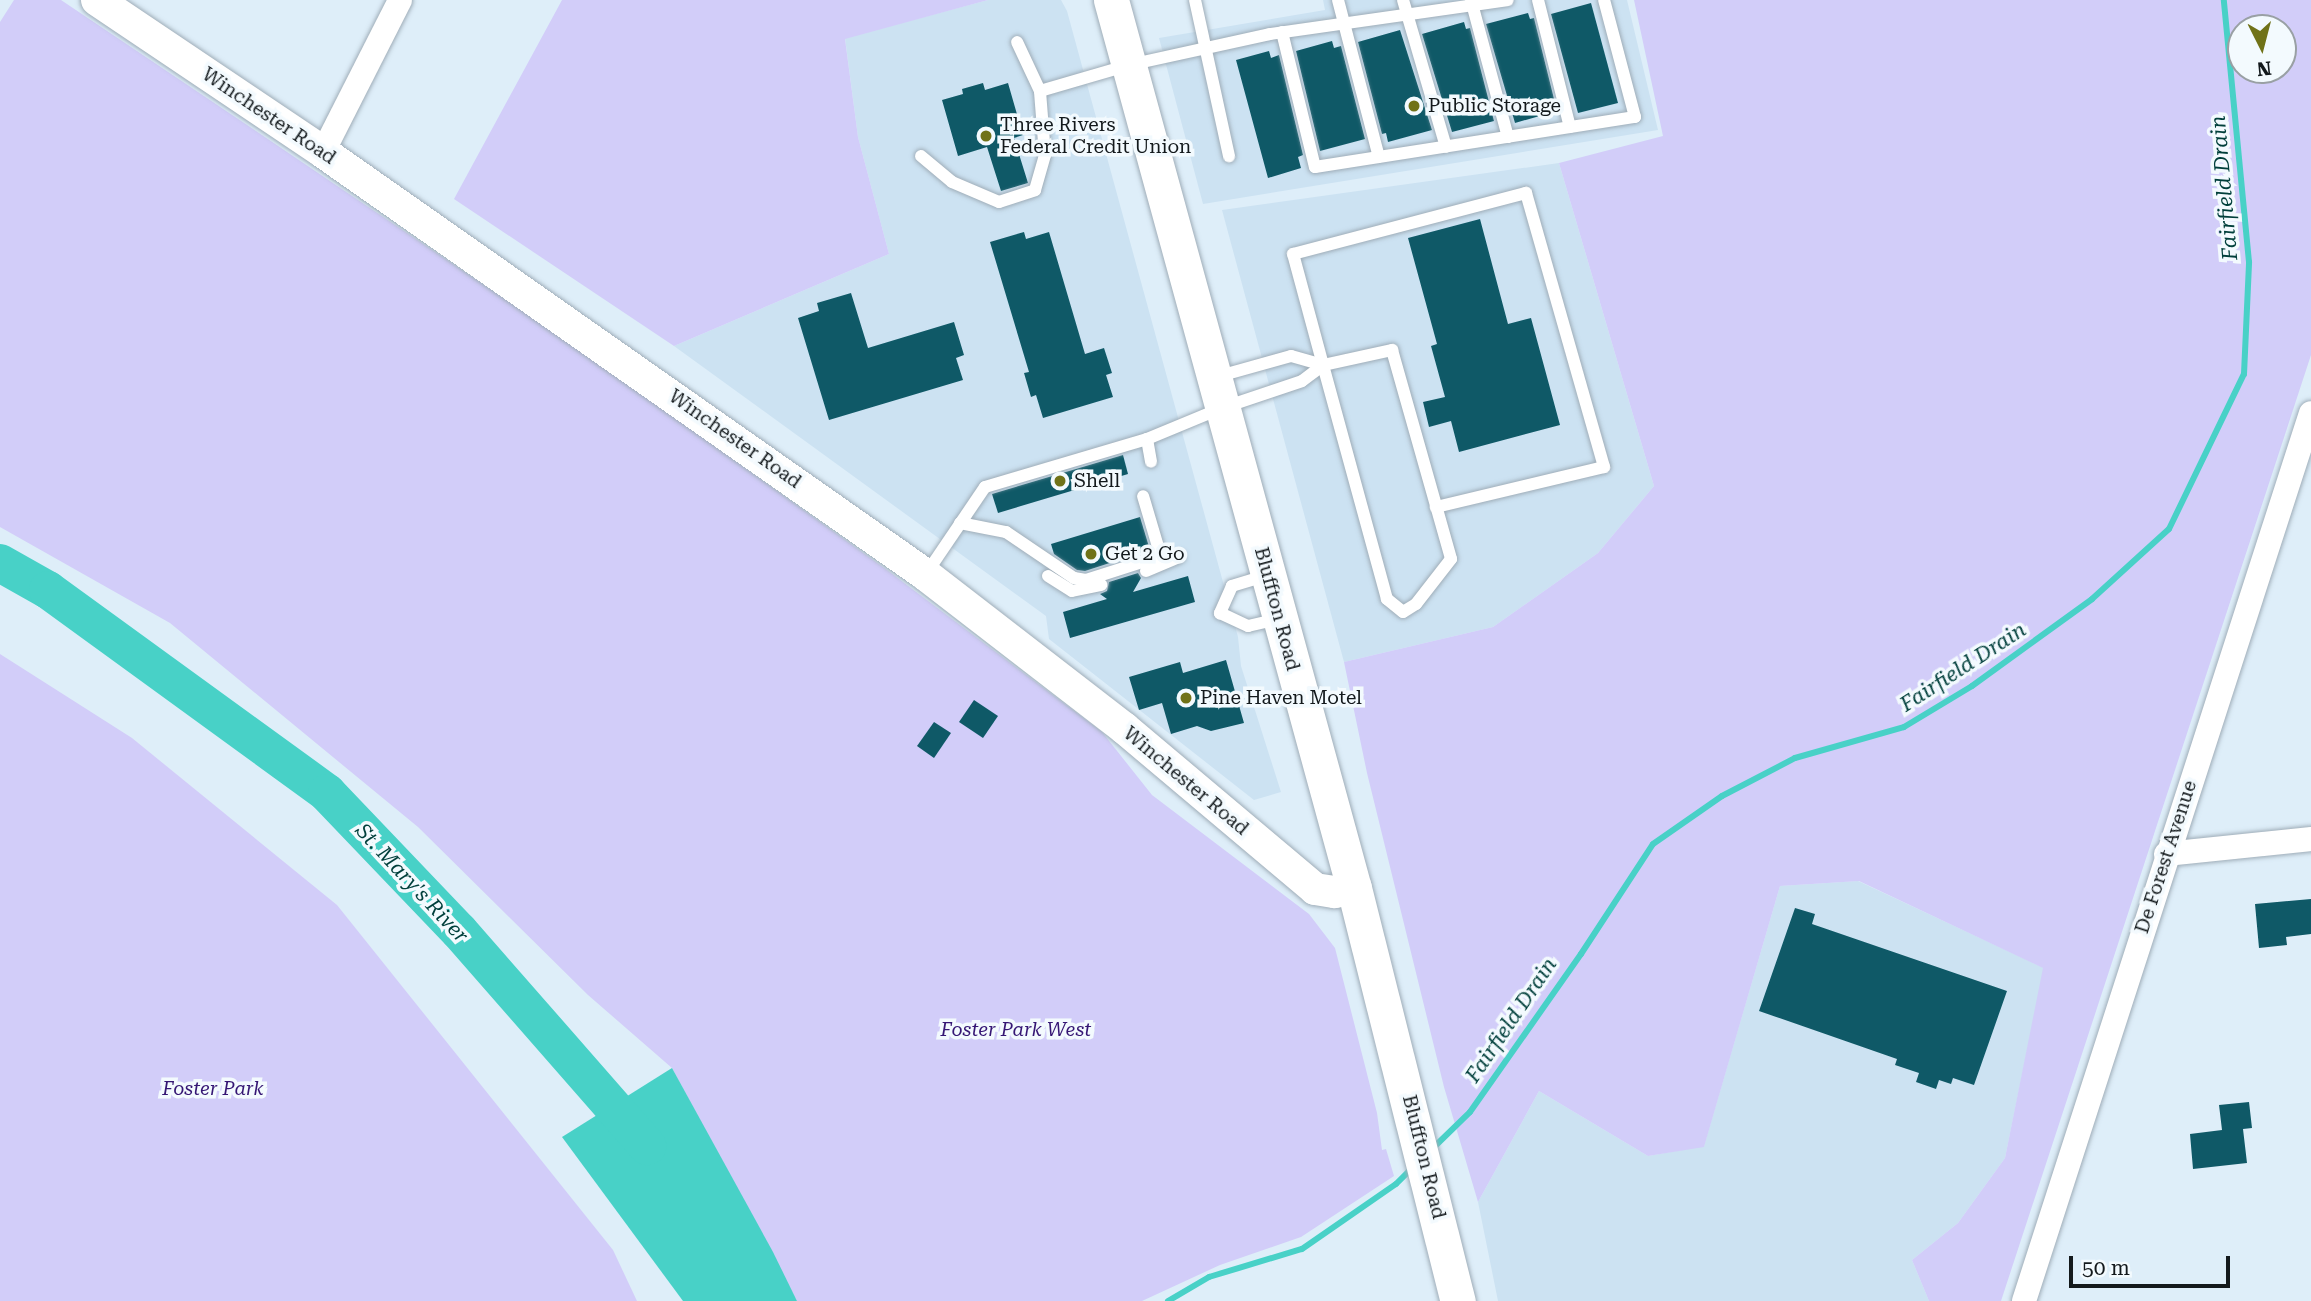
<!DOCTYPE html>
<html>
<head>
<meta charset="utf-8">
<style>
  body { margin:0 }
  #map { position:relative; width:2311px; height:1301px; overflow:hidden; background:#deeef9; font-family:"Roboto Serif",serif }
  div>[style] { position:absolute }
  .built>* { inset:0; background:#cce2f2 }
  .green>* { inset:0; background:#d2cdf9 }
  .water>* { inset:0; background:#48d1c7 }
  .stream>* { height:6px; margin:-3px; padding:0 3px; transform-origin:3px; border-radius:3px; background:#48d1c7 }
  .river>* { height:38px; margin:-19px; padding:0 19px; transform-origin:19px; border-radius:19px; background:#48d1c7 }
  .building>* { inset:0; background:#0f5967 }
  .roads { filter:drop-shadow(0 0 2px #9fadb8) drop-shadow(0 0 2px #9fadb8) }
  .service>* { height:12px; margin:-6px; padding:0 6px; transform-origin:6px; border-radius:6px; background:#fff }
  .minor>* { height:24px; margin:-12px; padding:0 12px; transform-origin:12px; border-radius:12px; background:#fff }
  .tertiary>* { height:32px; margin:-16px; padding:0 16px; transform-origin:16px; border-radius:16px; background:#fff }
  .secondary>* { height:35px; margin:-17.5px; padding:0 17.5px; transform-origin:17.5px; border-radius:17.5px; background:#fff }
  .dots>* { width:19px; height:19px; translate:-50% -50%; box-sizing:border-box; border:4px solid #f3fafe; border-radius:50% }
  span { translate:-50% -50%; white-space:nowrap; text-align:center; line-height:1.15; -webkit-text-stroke:7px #f3fafe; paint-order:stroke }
  .poi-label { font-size:19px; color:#13191c }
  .left { translate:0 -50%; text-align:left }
  .street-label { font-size:19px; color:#13191c }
  .park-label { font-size:19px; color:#351674; font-style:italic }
  .water-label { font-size:21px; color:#003f3b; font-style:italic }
  .north { position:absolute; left:2227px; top:14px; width:70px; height:70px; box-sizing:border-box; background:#f3fafe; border:2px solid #99a0a4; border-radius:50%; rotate:174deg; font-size:19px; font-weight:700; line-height:28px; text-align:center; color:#13191c }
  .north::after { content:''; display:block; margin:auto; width:24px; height:32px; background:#707218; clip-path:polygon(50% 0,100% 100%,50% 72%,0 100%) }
  .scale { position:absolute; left:2069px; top:1256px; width:161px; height:32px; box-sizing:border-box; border:4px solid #13191c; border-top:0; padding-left:9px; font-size:21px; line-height:24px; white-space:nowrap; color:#13191c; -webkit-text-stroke:5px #f3fafe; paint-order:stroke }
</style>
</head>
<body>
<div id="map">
  <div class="built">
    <i style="clip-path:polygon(988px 0,1061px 0,1067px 11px,1238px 637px,1241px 666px,1281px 792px,1254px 800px,1049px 639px,1046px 616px,674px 346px,889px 254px,858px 137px,845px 38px)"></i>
    <i style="clip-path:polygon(1323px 0,1627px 0,1658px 130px,1203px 204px,1159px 38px,1325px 10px)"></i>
    <i style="clip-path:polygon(1559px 163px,1654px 486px,1598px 553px,1493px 627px,1344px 662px,1222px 210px)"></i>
    <i style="clip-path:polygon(1858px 881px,2044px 968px,2005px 1158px,1958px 1223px,1912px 1260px,1929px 1301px,1498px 1301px,1478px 1202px,1539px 1091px,1648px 1156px,1704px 1146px,1780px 886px)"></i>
  </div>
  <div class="green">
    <i style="clip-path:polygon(14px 0,61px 0,256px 131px,583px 352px,887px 570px,1102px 732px,1152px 795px,1309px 914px,1335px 948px,1377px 1113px,1382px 1150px,1386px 1149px,1394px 1176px,1301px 1237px,1220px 1265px,1142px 1301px,797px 1301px,672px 1068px,588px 995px,418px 827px,170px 623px,0 527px,0 22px)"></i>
    <i style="clip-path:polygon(562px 0,988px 0,845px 39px,858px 137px,889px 254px,674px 346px,454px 199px)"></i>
    <i style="clip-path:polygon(evenodd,1634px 0,2311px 0,2311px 355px,2001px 1301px,1929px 1301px,1912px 1260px,1958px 1223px,2005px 1158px,2043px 968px,1859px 881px,1780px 886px,1704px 1147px,1648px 1156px,1539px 1091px,1478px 1202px,1444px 1087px,1367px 773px,1344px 662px,1493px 627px,1598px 553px,1654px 486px,1559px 163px,1663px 136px,1634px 0,2241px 28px,2283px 28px,2283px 70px,2241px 70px,2241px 28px)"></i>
    <i style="clip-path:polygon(0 654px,132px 738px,337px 905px,613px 1250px,637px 1301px,0 1301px)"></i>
  </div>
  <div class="water">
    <i style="clip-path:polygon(672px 1068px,773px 1252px,797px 1301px,683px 1301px,562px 1137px)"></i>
  </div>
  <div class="stream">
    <i style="left:1431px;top:1150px;width:54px;rotate:-44.3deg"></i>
    <i style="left:1470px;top:1112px;width:193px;rotate:-54.9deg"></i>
    <i style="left:1581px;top:954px;width:131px;rotate:-56.8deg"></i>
    <i style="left:1653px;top:844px;width:84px;rotate:-34.8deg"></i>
    <i style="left:1722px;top:796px;width:82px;rotate:-27.5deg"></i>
    <i style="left:1795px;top:758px;width:113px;rotate:-15.9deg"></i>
    <i style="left:1904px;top:727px;width:79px;rotate:-31.1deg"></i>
    <i style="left:1972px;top:686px;width:148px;rotate:-35.9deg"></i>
    <i style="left:2092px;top:599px;width:104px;rotate:-42.3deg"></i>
    <i style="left:2169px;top:529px;width:172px;rotate:-64.2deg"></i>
    <i style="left:2244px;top:374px;width:112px;rotate:-87.4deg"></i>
    <i style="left:2249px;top:262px;width:263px;rotate:-95.5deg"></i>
    <i style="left:1168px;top:1301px;width:48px;rotate:-30.3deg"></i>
    <i style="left:1209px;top:1277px;width:97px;rotate:-16.8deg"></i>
    <i style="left:1302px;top:1249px;width:114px;rotate:-34.7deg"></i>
    <i style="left:1396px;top:1184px;width:24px;rotate:-45deg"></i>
  </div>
  <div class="river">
    <i style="left:0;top:563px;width:55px;rotate:29.4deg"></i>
    <i style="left:48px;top:590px;width:345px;rotate:36deg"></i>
    <i style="left:327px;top:793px;width:191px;rotate:46.3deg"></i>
    <i style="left:459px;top:931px;width:286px;rotate:48.8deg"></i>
  </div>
  <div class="building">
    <i style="clip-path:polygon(1591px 3px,1618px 103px,1578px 113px,1551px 14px)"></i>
    <i style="clip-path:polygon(1528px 13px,1530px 19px,1534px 18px,1557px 111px,1515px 123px,1486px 24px)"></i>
    <i style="clip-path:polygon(1464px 22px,1466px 29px,1470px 28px,1494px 121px,1452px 132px,1422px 34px)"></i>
    <i style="clip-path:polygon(1400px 30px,1432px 130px,1388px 142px,1386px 133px,1382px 134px,1358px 42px)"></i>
    <i style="clip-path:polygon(1332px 41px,1334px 48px,1341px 46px,1365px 139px,1320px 151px,1296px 51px)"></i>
    <i style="clip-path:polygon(1269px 51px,1271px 58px,1279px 55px,1303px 155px,1298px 157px,1301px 168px,1268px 178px,1236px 60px)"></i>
    <i style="clip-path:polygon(983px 83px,985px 90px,1008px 83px,1023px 135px,1014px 138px,1028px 183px,1001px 191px,987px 147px,958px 156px,942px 100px,963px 94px,962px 89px)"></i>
    <i style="clip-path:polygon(1480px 219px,1508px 324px,1531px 318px,1560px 425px,1459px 452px,1451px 421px,1429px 427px,1423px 402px,1445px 397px,1431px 346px,1437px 344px,1408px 238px)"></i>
    <i style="clip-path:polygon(1024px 232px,1026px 239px,1049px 232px,1085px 354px,1104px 348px,1112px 373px,1106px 375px,1113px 397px,1043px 418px,1036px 395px,1031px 397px,1024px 373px,1029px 372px,990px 242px)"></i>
    <i style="clip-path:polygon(851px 293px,868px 348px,954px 322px,964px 355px,956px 358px,963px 380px,829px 420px,798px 318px,819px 311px,817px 303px)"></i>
    <i style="clip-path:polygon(1123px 455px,1128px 474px,998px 513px,992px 494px)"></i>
    <i style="clip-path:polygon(1140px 517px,1150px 550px,1085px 571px,1077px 570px,1054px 554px,1051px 544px)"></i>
    <i style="clip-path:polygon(1138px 573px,1141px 578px,1133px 592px,1188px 576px,1195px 602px,1070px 638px,1063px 612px,1107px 599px,1100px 594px,1107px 591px,1109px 582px)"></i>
    <i style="clip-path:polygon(1226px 660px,1244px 723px,1211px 731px,1197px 726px,1171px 734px,1162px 703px,1139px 710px,1129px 677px,1180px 662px,1183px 673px)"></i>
    <i style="clip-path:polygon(974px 700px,998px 716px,983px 738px,959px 722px)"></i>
    <i style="clip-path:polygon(934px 722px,951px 733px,934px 758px,917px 746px)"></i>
    <i style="clip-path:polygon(2311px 899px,2311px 934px,2286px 937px,2287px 945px,2259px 948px,2255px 904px)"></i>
    <i style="clip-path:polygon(1795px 908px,1815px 914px,1812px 924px,2007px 991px,1974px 1085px,1953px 1078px,1951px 1084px,1939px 1080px,1936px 1089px,1916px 1082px,1919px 1073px,1895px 1065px,1897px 1059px,1759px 1011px)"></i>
    <i style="clip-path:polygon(2249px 1102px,2252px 1128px,2243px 1129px,2247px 1163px,2193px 1169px,2190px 1134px,2222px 1130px,2219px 1105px)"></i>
  </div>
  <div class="roads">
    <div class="service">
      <i style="left:1195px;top:0;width:160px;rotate:77.7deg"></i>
      <i style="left:1338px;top:0;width:162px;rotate:75.4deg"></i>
      <i style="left:1403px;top:0;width:153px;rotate:73.7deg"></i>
      <i style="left:1471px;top:0;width:142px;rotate:74.9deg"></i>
      <i style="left:1538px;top:0;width:131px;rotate:75.9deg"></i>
      <i style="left:1282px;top:32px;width:139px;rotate:76.3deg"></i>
      <i style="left:1315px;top:167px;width:324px;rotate:-8.9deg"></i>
      <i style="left:1635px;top:117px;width:121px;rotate:-104.8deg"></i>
      <i style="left:1040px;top:91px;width:93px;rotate:-16.3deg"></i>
      <i style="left:1129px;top:65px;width:144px;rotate:-12.4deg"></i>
      <i style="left:1270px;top:34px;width:240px;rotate:-8.1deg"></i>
      <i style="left:921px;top:156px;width:40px;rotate:40deg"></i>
      <i style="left:952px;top:182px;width:51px;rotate:23.1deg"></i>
      <i style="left:999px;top:202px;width:38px;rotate:-18deg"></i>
      <i style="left:1035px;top:190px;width:36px;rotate:-74deg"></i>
      <i style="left:1045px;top:155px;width:64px;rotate:-94.5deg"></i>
      <i style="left:1040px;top:91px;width:54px;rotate:-115.1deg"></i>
      <i style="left:1323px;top:365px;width:71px;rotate:-12.3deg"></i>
      <i style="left:1392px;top:350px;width:217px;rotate:74.2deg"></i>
      <i style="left:1451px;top:559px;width:57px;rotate:127.9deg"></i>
      <i style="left:1416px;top:604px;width:15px;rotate:148deg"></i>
      <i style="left:1403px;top:612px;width:21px;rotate:-141deg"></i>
      <i style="left:1387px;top:599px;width:243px;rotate:-105.3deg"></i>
      <i style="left:1323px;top:365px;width:115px;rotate:-105.1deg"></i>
      <i style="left:1293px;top:254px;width:241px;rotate:-14.7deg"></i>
      <i style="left:1526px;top:193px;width:285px;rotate:74.1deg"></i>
      <i style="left:1604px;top:467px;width:173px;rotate:166.6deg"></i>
      <i style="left:1147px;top:439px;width:23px;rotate:80deg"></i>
      <i style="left:960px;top:523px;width:47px;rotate:11.1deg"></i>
      <i style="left:1006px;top:532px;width:82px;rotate:34.1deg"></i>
      <i style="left:1074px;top:578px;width:12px;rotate:9deg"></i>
      <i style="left:1086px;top:580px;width:76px;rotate:-17.7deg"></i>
      <i style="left:1158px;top:557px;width:7px;rotate:-82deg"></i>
      <i style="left:1159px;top:550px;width:56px;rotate:-106.5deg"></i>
      <i style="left:1146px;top:571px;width:36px;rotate:-23deg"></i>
      <i style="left:926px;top:574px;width:105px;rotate:-55.9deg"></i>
      <i style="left:985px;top:487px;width:169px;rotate:-16.5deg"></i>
      <i style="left:1147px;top:439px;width:81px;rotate:-22.5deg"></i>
      <i style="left:1222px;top:408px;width:84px;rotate:-18.6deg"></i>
      <i style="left:1302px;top:381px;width:26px;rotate:-37deg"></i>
      <i style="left:1323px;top:365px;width:33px;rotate:-164deg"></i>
      <i style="left:1291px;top:356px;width:78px;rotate:164.4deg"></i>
      <i style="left:1268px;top:575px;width:38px;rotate:163deg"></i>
      <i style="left:1232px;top:586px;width:30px;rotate:114deg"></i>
      <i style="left:1220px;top:613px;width:31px;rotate:25deg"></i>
      <i style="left:1248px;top:626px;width:31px;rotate:-13deg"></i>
      <i style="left:1048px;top:576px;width:28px;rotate:32deg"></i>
      <i style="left:1072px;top:591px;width:30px;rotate:-12deg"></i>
    </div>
    <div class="minor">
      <i style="left:323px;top:152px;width:170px;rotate:-63.1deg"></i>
      <i style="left:2166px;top:854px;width:146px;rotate:-5.9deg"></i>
      <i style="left:2024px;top:1301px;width:933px;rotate:-72.09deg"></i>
    </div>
    <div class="tertiary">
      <i style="left:97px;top:0;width:272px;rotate:33.9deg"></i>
      <i style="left:323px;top:152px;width:737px;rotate:35.05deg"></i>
      <i style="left:926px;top:575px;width:250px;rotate:37.7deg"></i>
      <i style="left:1124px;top:728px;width:250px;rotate:40.1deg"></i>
      <i style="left:1315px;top:889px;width:20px;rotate:9deg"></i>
      <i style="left:1335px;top:892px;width:19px;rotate:-12deg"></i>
    </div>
    <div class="secondary">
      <i style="left:1111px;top:0;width:921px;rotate:74.7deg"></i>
      <i style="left:1354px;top:888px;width:426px;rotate:75.9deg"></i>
    </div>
  </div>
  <div class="dots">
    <i style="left:1414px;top:106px;background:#707218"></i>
    <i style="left:986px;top:136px;background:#707218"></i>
    <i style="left:1060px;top:481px;background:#707218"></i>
    <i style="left:1091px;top:554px;background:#707218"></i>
    <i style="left:1186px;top:698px;background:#707218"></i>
  </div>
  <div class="poi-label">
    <span class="left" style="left:1428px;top:106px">Public Storage</span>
    <span class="left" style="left:1000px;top:136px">Three Rivers<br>Federal Credit Union</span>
    <span class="left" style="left:1074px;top:481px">Shell</span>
    <span class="left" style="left:1105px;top:554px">Get 2 Go</span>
    <span class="left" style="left:1200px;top:698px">Pine Haven Motel</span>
  </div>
  <div class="street-label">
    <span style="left:269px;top:116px;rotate:34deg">Winchester Road</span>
    <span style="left:735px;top:439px;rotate:35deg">Winchester Road</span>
    <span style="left:1277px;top:609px;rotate:75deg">Bluffton Road</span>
    <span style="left:1186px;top:781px;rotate:40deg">Winchester Road</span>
    <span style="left:2166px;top:857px;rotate:-72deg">De Forest Avenue</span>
    <span style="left:1424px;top:1157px;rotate:76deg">Bluffton Road</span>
  </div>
  <div class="park-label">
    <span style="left:1016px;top:1030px">Foster Park West</span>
    <span style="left:213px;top:1089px">Foster Park</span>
  </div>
  <div class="water-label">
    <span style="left:2224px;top:188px;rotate:-95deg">Fairfield Drain</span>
    <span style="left:1963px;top:667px;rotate:-33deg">Fairfield Drain</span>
    <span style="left:412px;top:883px;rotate:47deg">St. Mary's River</span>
    <span style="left:1511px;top:1020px;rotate:-56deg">Fairfield Drain</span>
  </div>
  <div class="north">N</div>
  <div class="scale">50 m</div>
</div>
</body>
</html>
